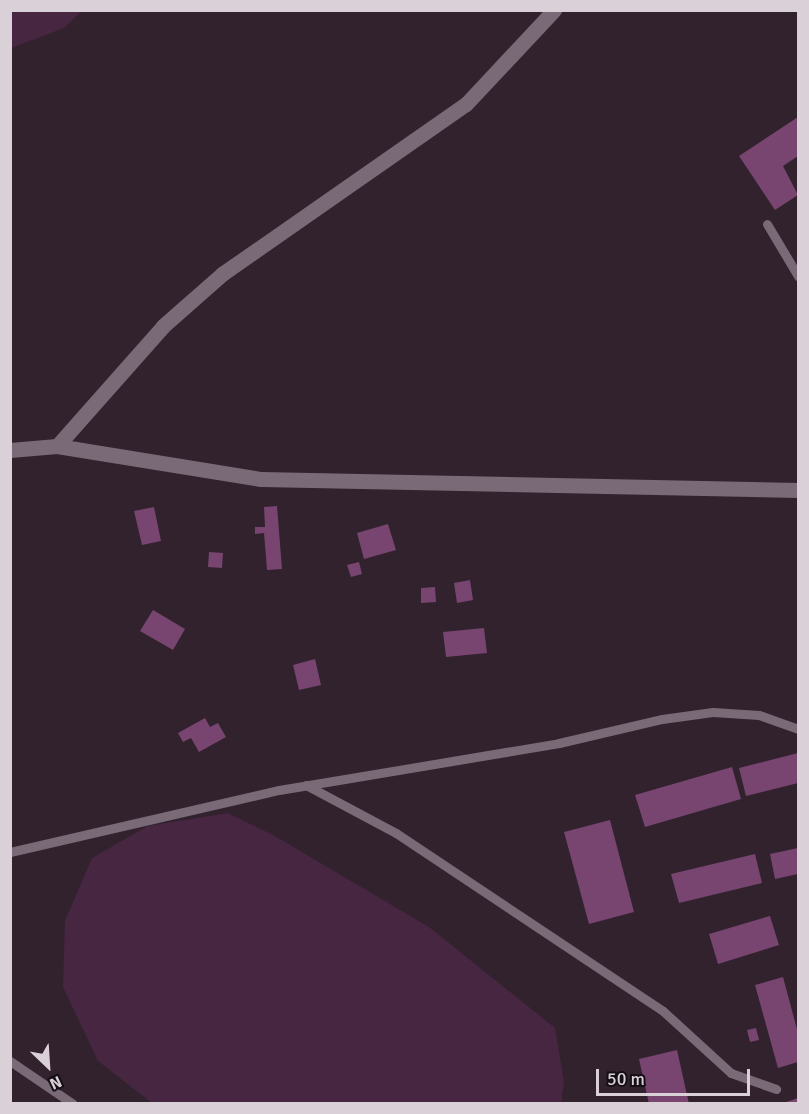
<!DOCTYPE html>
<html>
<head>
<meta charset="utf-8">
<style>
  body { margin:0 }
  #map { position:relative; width:809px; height:1114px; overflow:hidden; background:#31222e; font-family:Signika,sans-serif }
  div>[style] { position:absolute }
  .green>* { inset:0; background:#472642 }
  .building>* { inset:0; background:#774570 }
  .service>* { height:9px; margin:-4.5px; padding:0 4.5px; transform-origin:4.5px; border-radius:4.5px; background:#7a6977 }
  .minor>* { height:15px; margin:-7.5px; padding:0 7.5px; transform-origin:7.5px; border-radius:7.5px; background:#7a6977 }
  span { translate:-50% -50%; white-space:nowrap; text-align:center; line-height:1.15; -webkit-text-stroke:4.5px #150e14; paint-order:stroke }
  .frame { position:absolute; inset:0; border:12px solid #dad0d8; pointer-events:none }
  .north { position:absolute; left:18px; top:1036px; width:60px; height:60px; -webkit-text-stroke:4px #150e14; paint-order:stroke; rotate:155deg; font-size:16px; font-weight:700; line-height:24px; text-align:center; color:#dad0d8 }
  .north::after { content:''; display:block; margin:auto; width:21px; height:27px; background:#dad0d8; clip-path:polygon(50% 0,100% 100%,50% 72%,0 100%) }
  .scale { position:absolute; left:596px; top:1069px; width:154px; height:27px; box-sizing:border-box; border:3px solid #dad0d8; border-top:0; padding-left:8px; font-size:18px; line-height:21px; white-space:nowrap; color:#dad0d8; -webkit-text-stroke:4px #150e14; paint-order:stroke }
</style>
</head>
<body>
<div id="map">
  <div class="green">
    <i style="clip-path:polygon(11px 10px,82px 10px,82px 11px,64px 28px,11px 48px)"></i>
    <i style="clip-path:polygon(228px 813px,273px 835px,429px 927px,555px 1028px,564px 1082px,561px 1103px,152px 1103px,98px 1061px,63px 987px,65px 921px,92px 858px,148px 826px)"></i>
  </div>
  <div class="building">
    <i style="clip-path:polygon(798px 117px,798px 156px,783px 166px,798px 195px,775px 210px,739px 156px)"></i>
    <i style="clip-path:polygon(277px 506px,282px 569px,267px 570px,264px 533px,255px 534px,255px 527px,265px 527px,264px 507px)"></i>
    <i style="clip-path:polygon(154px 507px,161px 541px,142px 545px,134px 511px)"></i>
    <i style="clip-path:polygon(388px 524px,396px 550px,364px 559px,357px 533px)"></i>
    <i style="clip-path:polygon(209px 552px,223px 553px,222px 568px,208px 567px)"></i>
    <i style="clip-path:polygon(359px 562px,362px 574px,351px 577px,347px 565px)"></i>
    <i style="clip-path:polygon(470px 580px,473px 600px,457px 603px,454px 583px)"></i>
    <i style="clip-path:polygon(435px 587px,436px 602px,421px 603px,421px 588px)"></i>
    <i style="clip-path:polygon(153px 610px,185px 629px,173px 650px,140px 631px)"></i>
    <i style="clip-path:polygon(484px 628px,487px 653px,446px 657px,443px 632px)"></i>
    <i style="clip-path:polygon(315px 659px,321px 685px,299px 690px,293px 665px)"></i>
    <i style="clip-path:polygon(205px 718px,210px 727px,218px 723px,226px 737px,199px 752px,191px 738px,183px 742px,178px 733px)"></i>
    <i style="clip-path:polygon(798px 753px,798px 783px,746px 796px,739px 768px)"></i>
    <i style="clip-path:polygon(732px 767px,741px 799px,645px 827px,635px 795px)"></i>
    <i style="clip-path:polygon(610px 820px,634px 912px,589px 924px,564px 832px)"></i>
    <i style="clip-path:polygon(798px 848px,798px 874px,775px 879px,770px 854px)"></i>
    <i style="clip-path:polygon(755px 854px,762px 883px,679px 903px,671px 874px)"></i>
    <i style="clip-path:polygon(770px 916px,779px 945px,718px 964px,709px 934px)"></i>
    <i style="clip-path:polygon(783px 977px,798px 1033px,798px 1062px,778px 1068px,755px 985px)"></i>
    <i style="clip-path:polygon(756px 1028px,759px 1040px,750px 1042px,747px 1030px)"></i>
    <i style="clip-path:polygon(677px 1050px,689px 1104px,649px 1104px,639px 1059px)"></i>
    <i style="clip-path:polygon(798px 1098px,798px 1104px,783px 1104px,783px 1103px)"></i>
  </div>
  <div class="service">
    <i style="left:767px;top:224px;width:61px;rotate:59.2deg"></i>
    <i style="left:306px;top:785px;width:102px;rotate:28.1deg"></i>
    <i style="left:396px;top:833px;width:321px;rotate:33.7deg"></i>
    <i style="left:663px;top:1011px;width:92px;rotate:42.4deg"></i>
    <i style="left:731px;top:1073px;width:48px;rotate:19.6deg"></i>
    <i style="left:10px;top:852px;width:276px;rotate:-13deg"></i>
    <i style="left:279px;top:790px;width:284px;rotate:-9.5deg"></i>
    <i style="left:559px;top:743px;width:106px;rotate:-13.1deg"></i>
    <i style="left:662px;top:719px;width:51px;rotate:-7.8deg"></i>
    <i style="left:713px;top:712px;width:46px;rotate:3.7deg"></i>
    <i style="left:759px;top:715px;width:41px;rotate:19.7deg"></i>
    <i style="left:10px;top:1061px;width:76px;rotate:34.3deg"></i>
  </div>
  <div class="minor">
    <i style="left:57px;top:446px;width:160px;rotate:-48.5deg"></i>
    <i style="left:163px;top:326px;width:79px;rotate:-41.4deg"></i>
    <i style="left:222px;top:274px;width:297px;rotate:-34.9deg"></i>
    <i style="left:466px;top:104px;width:129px;rotate:-46.9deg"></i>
    <i style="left:10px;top:450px;width:47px;rotate:-4.9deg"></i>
    <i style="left:57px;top:446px;width:207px;rotate:9.2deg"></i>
    <i style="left:261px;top:479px;width:537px;rotate:1.17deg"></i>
  </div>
  <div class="frame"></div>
  <div class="north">N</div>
  <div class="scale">50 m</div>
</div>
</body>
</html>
